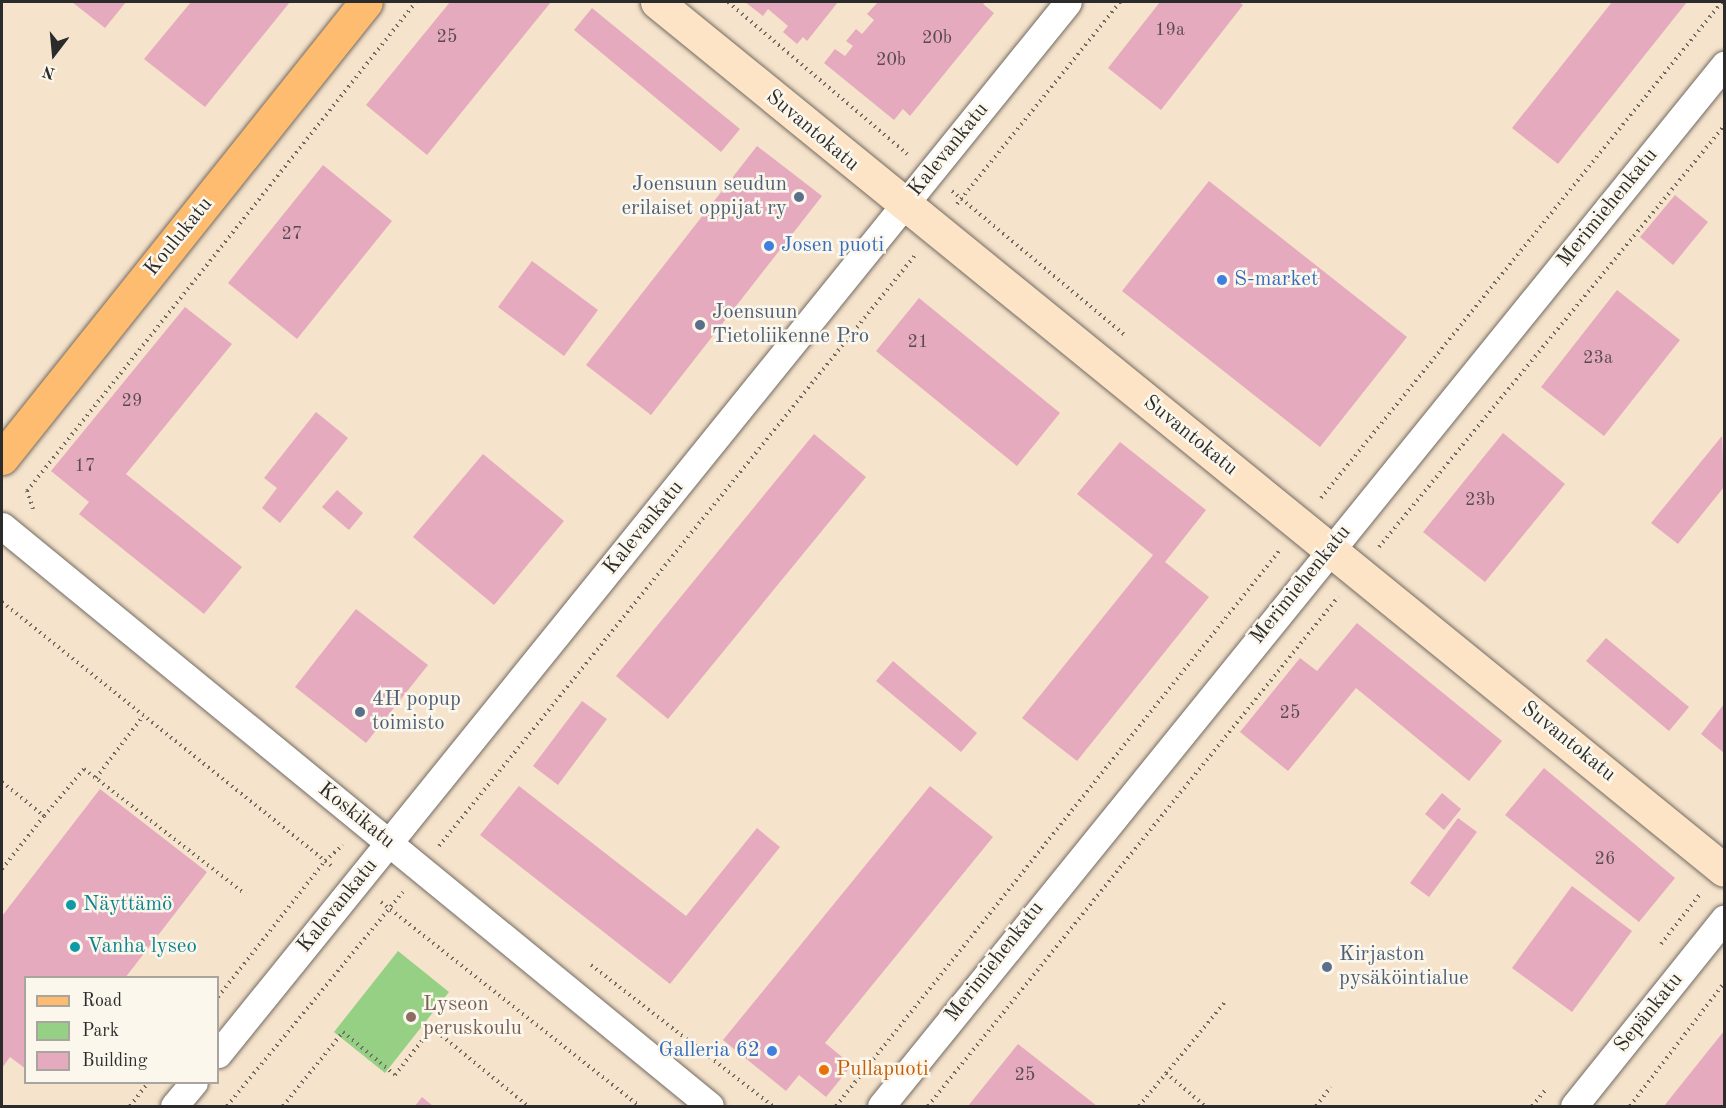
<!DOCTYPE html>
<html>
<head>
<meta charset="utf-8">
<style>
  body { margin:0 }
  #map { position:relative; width:1726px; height:1108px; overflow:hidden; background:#f6e3cb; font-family:"Old Standard TT",serif }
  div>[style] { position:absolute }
  .green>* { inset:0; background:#95d084 }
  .building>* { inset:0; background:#e5aabe }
  .path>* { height:4px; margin-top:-2px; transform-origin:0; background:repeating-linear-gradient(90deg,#726b63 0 1.5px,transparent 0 6px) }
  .roads { filter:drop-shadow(0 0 2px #726b63) drop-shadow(0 0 2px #726b63) }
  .minor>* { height:27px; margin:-13.5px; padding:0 13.5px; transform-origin:13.5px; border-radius:13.5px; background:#fff }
  .secondary>* { height:33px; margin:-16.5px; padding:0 16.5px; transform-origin:16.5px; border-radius:16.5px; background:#fee4c6 }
  .primary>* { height:33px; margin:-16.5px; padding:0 16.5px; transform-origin:16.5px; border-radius:16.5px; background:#fdbc70 }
  .dots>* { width:16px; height:16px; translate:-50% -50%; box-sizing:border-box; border:3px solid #fbf7ec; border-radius:50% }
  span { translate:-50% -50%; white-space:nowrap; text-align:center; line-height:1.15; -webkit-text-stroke:5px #fbf7ec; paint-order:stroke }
  .number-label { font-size:18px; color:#5a4b50 }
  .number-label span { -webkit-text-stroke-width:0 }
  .street-label { font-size:21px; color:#2b2b2b }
  .service-label { font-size:21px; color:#4e5e75 }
  .right { translate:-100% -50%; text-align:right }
  .left { translate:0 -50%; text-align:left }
  .shop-label { font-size:21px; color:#366cbe }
  .culture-label { font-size:21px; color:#0d838f }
  .education-label { font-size:21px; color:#785e54 }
  .food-label { font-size:21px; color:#c56008 }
  .frame { position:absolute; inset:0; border:3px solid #2b2b2b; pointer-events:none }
  .legend { position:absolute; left:24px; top:976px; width:195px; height:108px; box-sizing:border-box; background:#fbf7ec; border:2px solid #a8a59f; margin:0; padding:8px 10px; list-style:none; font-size:18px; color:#2b2b2b }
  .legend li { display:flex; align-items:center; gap:12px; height:30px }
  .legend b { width:30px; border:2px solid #a8a59f }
  .north { position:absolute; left:24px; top:24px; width:60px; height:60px; -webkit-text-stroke:4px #fbf7ec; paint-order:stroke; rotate:196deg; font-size:16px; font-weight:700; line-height:24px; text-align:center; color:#2b2b2b }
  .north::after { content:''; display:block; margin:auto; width:21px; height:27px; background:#2b2b2b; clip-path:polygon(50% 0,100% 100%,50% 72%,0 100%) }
</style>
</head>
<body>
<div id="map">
  <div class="green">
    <i style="clip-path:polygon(398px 951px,449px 992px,385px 1073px,334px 1032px)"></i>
  </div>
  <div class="building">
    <i style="clip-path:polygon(72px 2px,126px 2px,105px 28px)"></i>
    <i style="clip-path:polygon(191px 2px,290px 2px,205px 107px,144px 59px)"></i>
    <i style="clip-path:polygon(450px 2px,551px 2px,427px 155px,366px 105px)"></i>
    <i style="clip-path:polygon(745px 2px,838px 2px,807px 41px,803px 37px,797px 44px,783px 32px,788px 26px,768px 9px,763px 16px)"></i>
    <i style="clip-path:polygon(878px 2px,986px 2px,983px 4px,994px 13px,910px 116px,903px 109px,894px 120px,824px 63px,835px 49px,845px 56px,853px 46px,846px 41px,856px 29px,862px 34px,874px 20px,867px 14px)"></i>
    <i style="clip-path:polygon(1160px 2px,1239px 2px,1243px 5px,1161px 110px,1108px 68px)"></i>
    <i style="clip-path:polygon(1612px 2px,1687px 2px,1558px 164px,1512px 128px)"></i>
    <i style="clip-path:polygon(592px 8px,740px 129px,721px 152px,574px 30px)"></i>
    <i style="clip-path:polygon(757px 146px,822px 196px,651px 415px,586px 365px)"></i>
    <i style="clip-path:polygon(323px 165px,392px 221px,297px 339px,228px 283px)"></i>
    <i style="clip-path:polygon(1209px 181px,1407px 337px,1320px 447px,1122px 291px)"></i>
    <i style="clip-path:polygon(1675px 195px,1708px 222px,1673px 265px,1640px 237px)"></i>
    <i style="clip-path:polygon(532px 261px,598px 310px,564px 356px,498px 307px)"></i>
    <i style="clip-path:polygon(1617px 290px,1680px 340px,1604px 436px,1541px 387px)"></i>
    <i style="clip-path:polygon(919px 298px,1060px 413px,1017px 466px,876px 351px)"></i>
    <i style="clip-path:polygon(185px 307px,232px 344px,126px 474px,242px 567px,204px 614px,79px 514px,89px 502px,51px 471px)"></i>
    <i style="clip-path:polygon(316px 412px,348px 438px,280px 523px,262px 508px,277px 488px,264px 478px)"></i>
    <i style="clip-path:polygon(1503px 433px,1565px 484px,1485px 582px,1423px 532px)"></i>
    <i style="clip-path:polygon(814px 434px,866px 477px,668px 719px,616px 676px)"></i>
    <i style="clip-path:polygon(1722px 436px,1724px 487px,1678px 544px,1651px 523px)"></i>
    <i style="clip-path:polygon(1120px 442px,1206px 510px,1165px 562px,1209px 597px,1077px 761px,1022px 718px,1153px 555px,1077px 494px)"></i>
    <i style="clip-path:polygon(483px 454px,564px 521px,494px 605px,413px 537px)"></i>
    <i style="clip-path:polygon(337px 490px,363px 513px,349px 530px,322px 507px)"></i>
    <i style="clip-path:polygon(356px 609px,428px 665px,366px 743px,295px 687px)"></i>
    <i style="clip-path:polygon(1357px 623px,1502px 741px,1469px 781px,1356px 688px,1288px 771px,1240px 732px,1300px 658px,1317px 671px)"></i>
    <i style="clip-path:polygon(1606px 638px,1689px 707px,1669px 731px,1586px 661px)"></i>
    <i style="clip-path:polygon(893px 661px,977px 733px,961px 752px,876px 681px)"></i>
    <i style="clip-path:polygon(582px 701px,607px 719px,558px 785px,533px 766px)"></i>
    <i style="clip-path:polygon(1724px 704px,1724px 753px,1701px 734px)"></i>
    <i style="clip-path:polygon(1544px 768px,1675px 878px,1639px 922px,1505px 815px)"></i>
    <i style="clip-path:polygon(519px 786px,686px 916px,757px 828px,780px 847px,670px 984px,480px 835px)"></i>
    <i style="clip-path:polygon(930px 786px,993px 837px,825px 1043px,852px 1065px,826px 1097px,799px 1075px,786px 1091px,723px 1040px)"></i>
    <i style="clip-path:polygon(100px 789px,207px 872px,125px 978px,26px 978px,26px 1069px,10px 1057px,2px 1068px,2px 916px)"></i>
    <i style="clip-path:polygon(1442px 793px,1461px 809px,1444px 830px,1425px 814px)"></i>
    <i style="clip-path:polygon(1458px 818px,1477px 832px,1429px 897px,1410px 883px)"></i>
    <i style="clip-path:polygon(1572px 886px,1632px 931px,1572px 1012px,1512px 968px)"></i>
    <i style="clip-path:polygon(1724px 1031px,1724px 1106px,1664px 1106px)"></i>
    <i style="clip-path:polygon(1018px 1044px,1097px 1106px,968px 1106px)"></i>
    <i style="clip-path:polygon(422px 1097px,433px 1106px,415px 1106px)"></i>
  </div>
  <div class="path">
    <i style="left:728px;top:2px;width:235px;rotate:40.3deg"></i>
    <i style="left:952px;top:191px;width:226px;rotate:39.8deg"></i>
    <i style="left:957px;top:204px;width:260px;rotate:-51.1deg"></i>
    <i style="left:1321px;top:498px;width:638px;rotate:-51.05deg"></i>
    <i style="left:33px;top:509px;width:19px;rotate:-108deg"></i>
    <i style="left:27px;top:491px;width:625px;rotate:-51.5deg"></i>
    <i style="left:1379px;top:547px;width:544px;rotate:-50.67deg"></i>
    <i style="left:2px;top:602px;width:423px;rotate:38.7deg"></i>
    <i style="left:96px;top:778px;width:78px;rotate:-52.8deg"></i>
    <i style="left:2px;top:782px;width:54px;rotate:39deg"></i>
    <i style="left:44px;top:816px;width:62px;rotate:-49.6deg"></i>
    <i style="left:84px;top:769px;width:204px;rotate:37.8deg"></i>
    <i style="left:439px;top:846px;width:760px;rotate:-51.14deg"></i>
    <i style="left:2px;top:869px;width:68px;rotate:-51.6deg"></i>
    <i style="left:381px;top:902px;width:329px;rotate:38.3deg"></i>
    <i style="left:1661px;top:944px;width:65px;rotate:-51.9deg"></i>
    <i style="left:591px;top:965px;width:230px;rotate:37.8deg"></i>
    <i style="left:218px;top:997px;width:173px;rotate:-51.8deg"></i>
    <i style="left:325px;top:861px;width:24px;rotate:-42deg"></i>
    <i style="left:1166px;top:1073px;width:51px;rotate:40.2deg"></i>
    <i style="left:130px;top:1106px;width:31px;rotate:-52deg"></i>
    <i style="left:227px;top:1106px;width:277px;rotate:-50.6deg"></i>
    <i style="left:283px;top:1106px;width:95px;rotate:-51deg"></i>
    <i style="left:343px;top:1032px;width:67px;rotate:39.6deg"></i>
    <i style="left:395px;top:1075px;width:60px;rotate:-51.8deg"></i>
    <i style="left:432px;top:1028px;width:124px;rotate:39.1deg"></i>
    <i style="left:836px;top:1106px;width:710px;rotate:-51.4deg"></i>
    <i style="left:928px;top:1106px;width:654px;rotate:-51.15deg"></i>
    <i style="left:1139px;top:1106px;width:135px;rotate:-50.4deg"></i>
    <i style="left:1316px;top:1106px;width:24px;rotate:-52deg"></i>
    <i style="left:1532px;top:1106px;width:23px;rotate:-50deg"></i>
    <i style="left:1630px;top:1106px;width:155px;rotate:-52.6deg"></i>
  </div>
  <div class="roads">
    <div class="minor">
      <i style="left:2px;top:526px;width:915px;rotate:39.32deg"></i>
      <i style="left:218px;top:1054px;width:1352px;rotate:-51.06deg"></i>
      <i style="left:174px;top:1106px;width:31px;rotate:-50deg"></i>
      <i style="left:881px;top:1106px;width:1340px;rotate:-51deg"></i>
      <i style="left:1574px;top:1106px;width:240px;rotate:-51.3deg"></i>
    </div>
    <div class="secondary">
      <i style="left:657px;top:2px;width:1375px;rotate:39.13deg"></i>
    </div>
    <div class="primary">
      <i style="left:2px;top:458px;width:583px;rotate:-51.4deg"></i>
    </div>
  </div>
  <div class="dots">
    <i style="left:799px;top:197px;background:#5c6f8a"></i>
    <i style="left:769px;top:246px;background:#3f7fe0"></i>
    <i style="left:1222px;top:280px;background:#3f7fe0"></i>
    <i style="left:700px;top:325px;background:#5c6f8a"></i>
    <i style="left:360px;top:712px;background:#5c6f8a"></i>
    <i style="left:71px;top:905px;background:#0f9aa8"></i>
    <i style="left:75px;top:947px;background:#0f9aa8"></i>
    <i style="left:1327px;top:967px;background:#5c6f8a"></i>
    <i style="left:411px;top:1017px;background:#8d6e63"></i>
    <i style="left:772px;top:1051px;background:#3f7fe0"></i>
    <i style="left:824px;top:1070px;background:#e8710a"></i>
  </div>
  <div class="number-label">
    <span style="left:1170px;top:30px">19a</span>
    <span style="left:447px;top:37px">25</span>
    <span style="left:937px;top:38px">20b</span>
    <span style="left:891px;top:60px">20b</span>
    <span style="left:292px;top:234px">27</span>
    <span style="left:918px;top:342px">21</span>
    <span style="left:1598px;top:358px">23a</span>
    <span style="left:132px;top:401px">29</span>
    <span style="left:85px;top:466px">17</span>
    <span style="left:1480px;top:500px">23b</span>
    <span style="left:1290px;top:713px">25</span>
    <span style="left:1605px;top:859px">26</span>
    <span style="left:1025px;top:1075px">25</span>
  </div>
  <div class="street-label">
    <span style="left:812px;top:131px;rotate:40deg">Suvantokatu</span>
    <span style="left:949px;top:150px;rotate:-51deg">Kalevankatu</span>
    <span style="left:1608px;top:208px;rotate:-51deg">Merimiehenkatu</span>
    <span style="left:179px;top:237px;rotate:-51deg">Koulukatu</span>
    <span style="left:1190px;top:436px;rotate:39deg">Suvantokatu</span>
    <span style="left:644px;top:528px;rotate:-51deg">Kalevankatu</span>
    <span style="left:1301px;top:585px;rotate:-51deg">Merimiehenkatu</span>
    <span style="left:1568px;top:742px;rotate:39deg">Suvantokatu</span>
    <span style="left:356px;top:816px;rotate:39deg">Koskikatu</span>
    <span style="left:338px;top:906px;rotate:-51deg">Kalevankatu</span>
    <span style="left:995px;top:962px;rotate:-52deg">Merimiehenkatu</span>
    <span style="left:1649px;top:1013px;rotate:-51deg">Sepänkatu</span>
  </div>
  <div class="service-label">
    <span class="right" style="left:787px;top:197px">Joensuun seudun<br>erilaiset oppijat ry</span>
    <span class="left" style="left:712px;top:325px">Joensuun<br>Tietoliikenne Pro</span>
    <span class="left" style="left:372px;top:712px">4H popup<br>toimisto</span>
    <span class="left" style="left:1339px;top:967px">Kirjaston<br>pysäköintialue</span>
  </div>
  <div class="shop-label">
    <span class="left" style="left:781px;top:246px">Josen puoti</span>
    <span class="left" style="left:1234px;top:280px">S-market</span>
    <span class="right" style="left:760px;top:1051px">Galleria 62</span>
  </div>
  <div class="culture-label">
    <span class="left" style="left:83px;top:905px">Näyttämö</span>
    <span class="left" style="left:87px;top:947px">Vanha lyseo</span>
  </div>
  <div class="education-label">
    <span class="left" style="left:423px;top:1017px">Lyseon<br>peruskoulu</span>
  </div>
  <div class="food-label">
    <span class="left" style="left:836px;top:1070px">Pullapuoti</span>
  </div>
  <div class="frame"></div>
  <ul class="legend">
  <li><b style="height:8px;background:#fdbc70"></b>Road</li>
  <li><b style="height:16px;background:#95d084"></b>Park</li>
  <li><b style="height:16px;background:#e5aabe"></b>Building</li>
  </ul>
  <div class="north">N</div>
</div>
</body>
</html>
